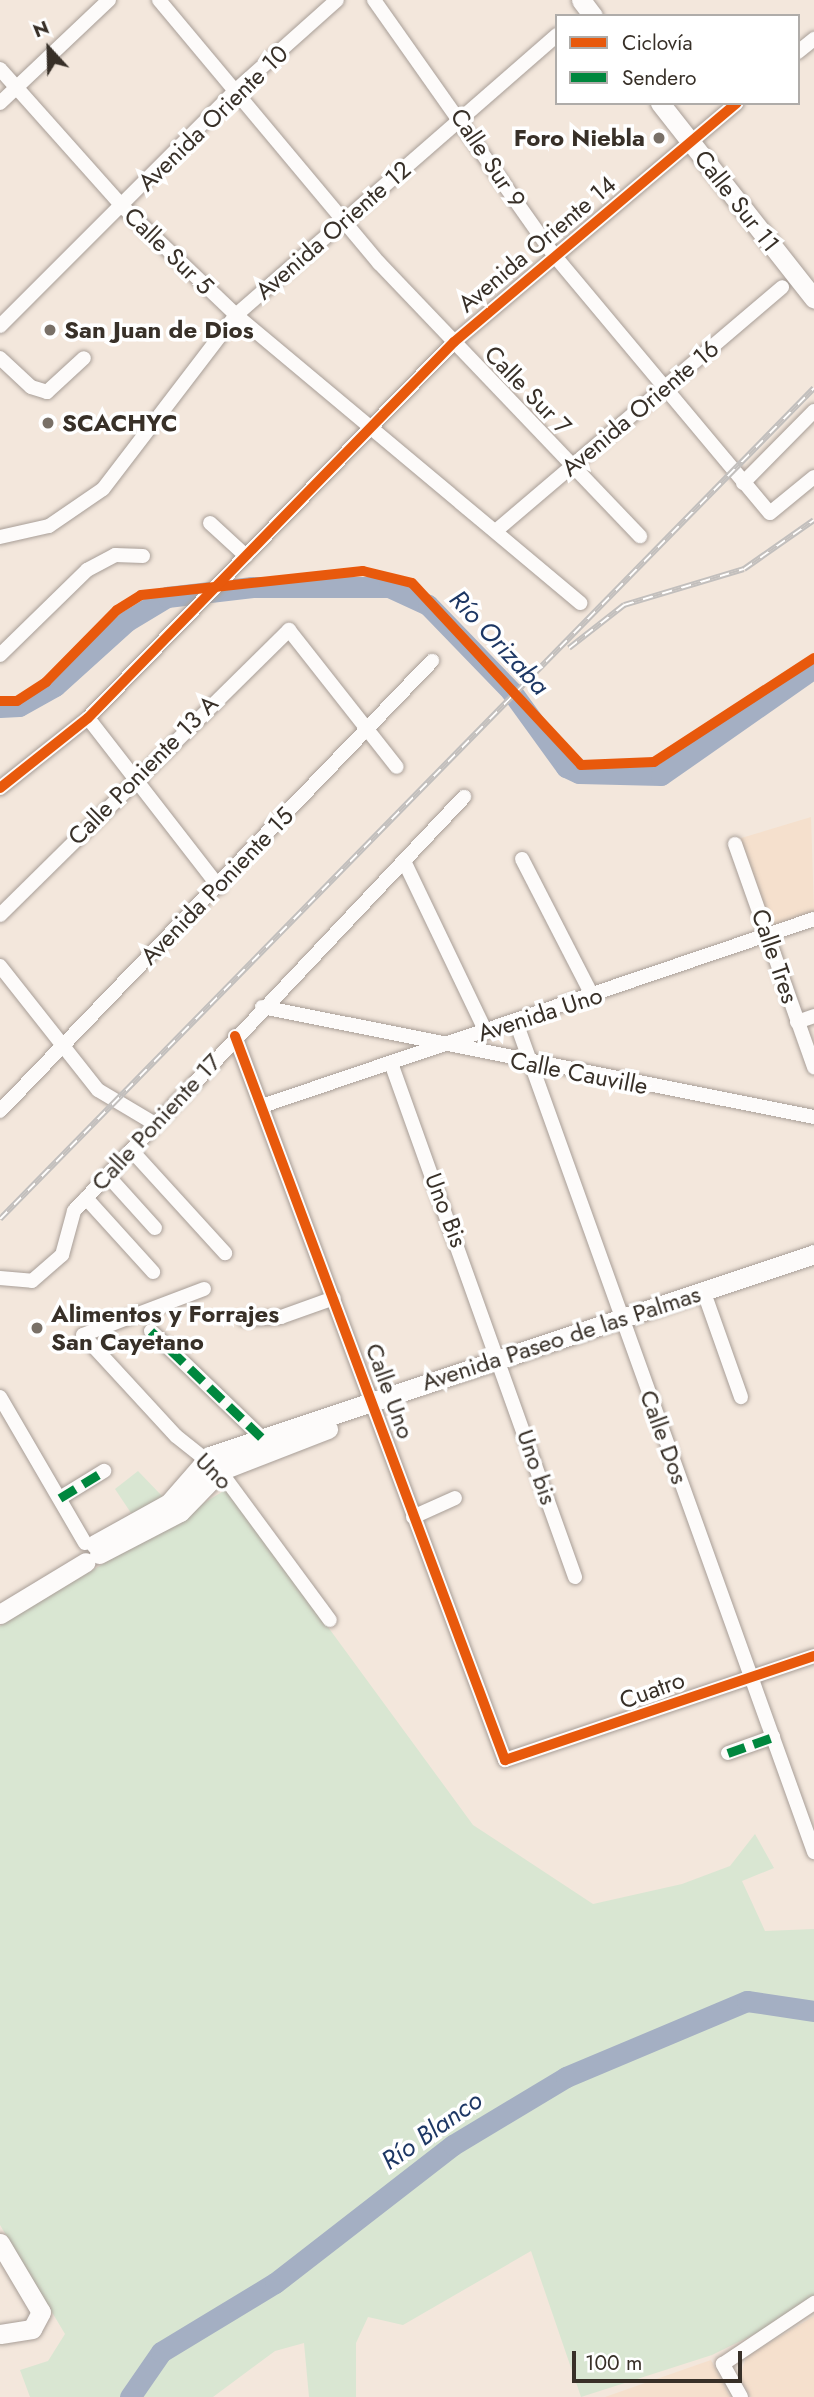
<!DOCTYPE html>
<html>
<head>
<meta charset="utf-8">
<style>
  body { margin:0 }
  #map { position:relative; width:814px; height:2397px; overflow:hidden; background:#f3e7dc; font-family:Jost,sans-serif }
  div>[style] { position:absolute }
  .built>* { inset:0; background:#f5e0cd }
  .green>* { inset:0; background:#d9e6d2 }
  .river>* { height:21px; margin:-10.5px; padding:0 10.5px; transform-origin:10.5px; border-radius:10.5px; background:#a4afc3 }
  .roads { filter:drop-shadow(0 0 2px #a89e97) drop-shadow(0 0 2px #a89e97) }
  .street>* { height:14px; margin:-7px; padding:0 7px; transform-origin:7px; border-radius:7px; background:#fdfbfa }
  .secondary>* { height:19px; margin:-9.5px; padding:0 9.5px; transform-origin:9.5px; border-radius:9.5px; background:#fdfbfa }
  .rail>* { height:6px; margin-top:-3px; transform-origin:0; background:repeating-linear-gradient(90deg,#fff 0 10px,#c2bfbd 0 20px); box-sizing:border-box; border-block:2px solid #c2bfbd }
  .quiet>* { height:9px; margin-top:-4.5px; transform-origin:0; background:repeating-linear-gradient(90deg,#00873e 0 18px,transparent 0 27px) }
  .cycleway>* { height:10px; margin:-5px; padding:0 5px; transform-origin:5px; border-radius:5px; background:#e8590c }
  .dots>* { width:19px; height:19px; translate:-50% -50%; box-sizing:border-box; border:4px solid #fff; border-radius:50% }
  span { translate:-50% -50%; white-space:nowrap; text-align:center; line-height:1.15; -webkit-text-stroke:7px #fff; paint-order:stroke }
  .street-label { font-size:24px; color:#383028 }
  .poi-label { font-size:24px; color:#383028; font-weight:700 }
  .right { translate:-100% -50%; text-align:right }
  .left { translate:0 -50%; text-align:left }
  .water-label { font-size:26px; color:#1d3764; font-style:italic }
  .legend { position:absolute; left:555px; top:14px; width:245px; height:91px; box-sizing:border-box; background:#fff; border:2px solid #afaca9; margin:0; padding:9px 12px; list-style:none; font-size:21px; color:#383028 }
  .legend li { display:flex; align-items:center; gap:14px; height:35px }
  .legend b { width:35px; border:2px solid #afaca9 }
  .north { position:absolute; left:14px; top:14px; width:70px; height:70px; -webkit-text-stroke:5px #fff; paint-order:stroke; rotate:338deg; font-size:19px; font-weight:700; line-height:28px; text-align:center; color:#383028 }
  .north::after { content:''; display:block; margin:auto; width:24px; height:32px; background:#383028; clip-path:polygon(50% 0,100% 100%,50% 72%,0 100%) }
  .scale { position:absolute; left:572px; top:2351px; width:170px; height:32px; box-sizing:border-box; border:4px solid #383028; border-top:0; padding-left:9px; font-size:21px; line-height:24px; white-space:nowrap; color:#383028; -webkit-text-stroke:5px #fff; paint-order:stroke }
</style>
</head>
<body>
<div id="map">
  <div class="built">
    <i style="clip-path:polygon(811px 817px,814px 912px,768px 927px,738px 839px)"></i>
    <i style="clip-path:polygon(814px 2316px,814px 2397px,751px 2397px,740px 2378px,746px 2357px)"></i>
    <i style="clip-path:polygon(711px 2360px,730px 2397px,605px 2397px)"></i>
  </div>
  <div class="green">
    <i style="clip-path:polygon(138px 1471px,163px 1497px,133px 1516px,115px 1489px)"></i>
    <i style="clip-path:polygon(227px 1489px,473px 1825px,593px 1904px,682px 1884px,730px 1866px,755px 1834px,774px 1868px,742px 1881px,765px 1931px,814px 1929px,814px 2305px,712px 2355px,581px 2397px,531px 2251px,403px 2325px,368px 2317px,356px 2343px,356px 2397px,309px 2397px,304px 2343px,275px 2351px,213px 2397px,30px 2397px,20px 2370px,48px 2361px,65px 2334px,0 2225px,0 1626px)"></i>
  </div>
  <div class="river">
    <i style="left:0;top:707px;width:19px;rotate:-3deg"></i>
    <i style="left:19px;top:706px;width:41px;rotate:-29.1deg"></i>
    <i style="left:55px;top:686px;width:97px;rotate:-42.1deg"></i>
    <i style="left:127px;top:621px;width:47px;rotate:-31deg"></i>
    <i style="left:167px;top:597px;width:86px;rotate:-6.7deg"></i>
    <i style="left:252px;top:587px;width:137px"></i>
    <i style="left:389px;top:587px;width:43px;rotate:24.8deg"></i>
    <i style="left:428px;top:605px;width:120px;rotate:46deg"></i>
    <i style="left:511px;top:691px;width:94px;rotate:54.1deg"></i>
    <i style="left:566px;top:767px;width:14px;rotate:25deg"></i>
    <i style="left:579px;top:773px;width:82px;rotate:1.4deg"></i>
    <i style="left:661px;top:775px;width:187px;rotate:-35deg"></i>
    <i style="left:130px;top:2397px;width:55px;rotate:-55.4deg"></i>
    <i style="left:161px;top:2352px;width:133px;rotate:-31.2deg"></i>
    <i style="left:275px;top:2283px;width:225px;rotate:-37.8deg"></i>
    <i style="left:453px;top:2145px;width:132px;rotate:-31deg"></i>
    <i style="left:566px;top:2077px;width:196px;rotate:-22.8deg"></i>
    <i style="left:747px;top:2001px;width:68px;rotate:8.5deg"></i>
  </div>
  <div class="roads">
    <div class="street">
      <i style="left:159px;top:0;width:343px;rotate:50.1deg"></i>
      <i style="left:379px;top:263px;width:378px;rotate:46.3deg"></i>
      <i style="left:374px;top:0;width:312px;rotate:54.8deg"></i>
      <i style="left:554px;top:255px;width:336px;rotate:50.1deg"></i>
      <i style="left:770px;top:513px;width:57px;rotate:-39.3deg"></i>
      <i style="left:798px;top:52px;width:21px;rotate:-39deg"></i>
      <i style="left:0;top:69px;width:183px;rotate:48.3deg"></i>
      <i style="left:122px;top:206px;width:158px;rotate:43.7deg"></i>
      <i style="left:236px;top:315px;width:449px;rotate:39.9deg"></i>
      <i style="left:0;top:103px;width:150px;rotate:-43.4deg"></i>
      <i style="left:0;top:326px;width:334px;rotate:-45deg"></i>
      <i style="left:236px;top:90px;width:135px;rotate:-41.7deg"></i>
      <i style="left:0;top:358px;width:42px;rotate:43.1deg"></i>
      <i style="left:31px;top:387px;width:17px;rotate:17deg"></i>
      <i style="left:47px;top:392px;width:50px;rotate:-42.6deg"></i>
      <i style="left:743px;top:483px;width:101px;rotate:-45.4deg"></i>
      <i style="left:210px;top:523px;width:49px;rotate:42.5deg"></i>
      <i style="left:498px;top:529px;width:373px;rotate:-40.4deg"></i>
      <i style="left:0;top:537px;width:50px;rotate:-12.7deg"></i>
      <i style="left:49px;top:526px;width:65px;rotate:-34.4deg"></i>
      <i style="left:103px;top:489px;width:219px;rotate:-52.6deg"></i>
      <i style="left:236px;top:315px;width:426px;rotate:-41.1deg"></i>
      <i style="left:0;top:655px;width:122px;rotate:-44.3deg"></i>
      <i style="left:87px;top:570px;width:32px;rotate:-28deg"></i>
      <i style="left:115px;top:555px;width:28px;rotate:2deg"></i>
      <i style="left:88px;top:718px;width:214px;rotate:52.2deg"></i>
      <i style="left:0;top:788px;width:112px;rotate:-38.5deg"></i>
      <i style="left:88px;top:718px;width:525px;rotate:-45.77deg"></i>
      <i style="left:454px;top:342px;width:370px;rotate:-40.2deg"></i>
      <i style="left:735px;top:844px;width:237px;rotate:70.5deg"></i>
      <i style="left:522px;top:859px;width:155px;rotate:62.8deg"></i>
      <i style="left:404px;top:861px;width:190px;rotate:64.4deg"></i>
      <i style="left:0;top:915px;width:406px;rotate:-44.6deg"></i>
      <i style="left:289px;top:630px;width:174px;rotate:51.8deg"></i>
      <i style="left:0;top:966px;width:158px;rotate:51.7deg"></i>
      <i style="left:98px;top:1090px;width:66px;rotate:30.8deg"></i>
      <i style="left:262px;top:1007px;width:563px;rotate:11.27deg"></i>
      <i style="left:516px;top:1022px;width:882px;rotate:70.25deg"></i>
      <i style="left:797px;top:1022px;width:18px;rotate:-19deg"></i>
      <i style="left:235px;top:1036px;width:773px;rotate:69.55deg"></i>
      <i style="left:505px;top:1760px;width:326px;rotate:-18.6deg"></i>
      <i style="left:391px;top:1063px;width:546px;rotate:70.3deg"></i>
      <i style="left:265px;top:1105px;width:580px;rotate:-18.72deg"></i>
      <i style="left:0;top:1111px;width:624px;rotate:-46.17deg"></i>
      <i style="left:133px;top:1152px;width:137px;rotate:47.7deg"></i>
      <i style="left:108px;top:1176px;width:70px;rotate:47.9deg"></i>
      <i style="left:86px;top:1198px;width:100px;rotate:47.8deg"></i>
      <i style="left:0;top:1278px;width:32px;rotate:5deg"></i>
      <i style="left:32px;top:1281px;width:40px;rotate:-41deg"></i>
      <i style="left:62px;top:1255px;width:46px;rotate:-74.7deg"></i>
      <i style="left:74px;top:1211px;width:569px;rotate:-46.71deg"></i>
      <i style="left:204px;top:1289px;width:129px;rotate:159.2deg"></i>
      <i style="left:83px;top:1335px;width:137px;rotate:47.4deg"></i>
      <i style="left:176px;top:1436px;width:56px;rotate:38.5deg"></i>
      <i style="left:220px;top:1471px;width:185px;rotate:53.6deg"></i>
      <i style="left:707px;top:1301px;width:102px;rotate:70.5deg"></i>
      <i style="left:244px;top:1319px;width:37px;rotate:-3deg"></i>
      <i style="left:281px;top:1317px;width:56px;rotate:-19.7deg"></i>
      <i style="left:151px;top:1331px;width:154px;rotate:43.9deg"></i>
      <i style="left:0;top:1397px;width:169px;rotate:59.8deg"></i>
      <i style="left:60px;top:1498px;width:52px;rotate:-31.5deg"></i>
      <i style="left:413px;top:1517px;width:46px;rotate:-24.3deg"></i>
      <i style="left:728px;top:1753px;width:48px;rotate:-19.6deg"></i>
      <i style="left:741px;top:2397px;width:38px;rotate:-119deg"></i>
      <i style="left:723px;top:2364px;width:110px;rotate:-33.8deg"></i>
    </div>
    <div class="secondary">
      <i style="left:581px;top:0;width:20px;rotate:53deg"></i>
      <i style="left:660px;top:103px;width:249px;rotate:51.8deg"></i>
      <i style="left:95px;top:1544px;width:85px;rotate:-29deg"></i>
      <i style="left:169px;top:1503px;width:62px;rotate:-48.9deg"></i>
      <i style="left:210px;top:1456px;width:637px;rotate:-18.49deg"></i>
      <i style="left:99px;top:1554px;width:91px;rotate:-27.4deg"></i>
      <i style="left:180px;top:1512px;width:57px;rotate:-45.7deg"></i>
      <i style="left:220px;top:1471px;width:116px;rotate:-21.3deg"></i>
      <i style="left:0;top:1614px;width:100px;rotate:-31.2deg"></i>
      <i style="left:0;top:2243px;width:80px;rotate:59.3deg"></i>
      <i style="left:41px;top:2312px;width:19px;rotate:118deg"></i>
      <i style="left:32px;top:2329px;width:32px;rotate:171deg"></i>
    </div>
  </div>
  <div class="rail">
    <i style="left:569px;top:648px;width:70px;rotate:-38deg"></i>
    <i style="left:624px;top:605px;width:125px;rotate:-16.7deg"></i>
    <i style="left:744px;top:569px;width:85px;rotate:-35deg"></i>
    <i style="left:0;top:1219px;width:1163px;rotate:-45.59deg"></i>
  </div>
  <div class="quiet">
    <i style="left:151px;top:1331px;width:154px;rotate:43.9deg"></i>
    <i style="left:60px;top:1498px;width:52px;rotate:-31.5deg"></i>
    <i style="left:728px;top:1753px;width:48px;rotate:-19.6deg"></i>
  </div>
  <div class="cycleway">
    <i style="left:0;top:701px;width:17px"></i>
    <i style="left:17px;top:701px;width:35px;rotate:-33deg"></i>
    <i style="left:46px;top:682px;width:101px;rotate:-45.4deg"></i>
    <i style="left:117px;top:610px;width:28px;rotate:-32deg"></i>
    <i style="left:141px;top:595px;width:223px;rotate:-6.2deg"></i>
    <i style="left:363px;top:571px;width:50px;rotate:13.8deg"></i>
    <i style="left:412px;top:583px;width:248px;rotate:47.1deg"></i>
    <i style="left:581px;top:765px;width:73px;rotate:-2.4deg"></i>
    <i style="left:654px;top:762px;width:191px;rotate:-33deg"></i>
    <i style="left:0;top:788px;width:112px;rotate:-38.5deg"></i>
    <i style="left:88px;top:718px;width:525px;rotate:-45.77deg"></i>
    <i style="left:454px;top:342px;width:370px;rotate:-40.2deg"></i>
    <i style="left:235px;top:1036px;width:773px;rotate:69.55deg"></i>
    <i style="left:505px;top:1760px;width:326px;rotate:-18.6deg"></i>
  </div>
  <div class="dots">
    <i style="left:659px;top:138px;background:#797067"></i>
    <i style="left:50px;top:330px;background:#797067"></i>
    <i style="left:48px;top:423px;background:#797067"></i>
    <i style="left:37px;top:1328px;background:#797067"></i>
  </div>
  <div class="street-label">
    <span style="left:213px;top:118px;rotate:-44deg">Avenida Oriente 10</span>
    <span style="left:488px;top:158px;rotate:56deg">Calle Sur 9</span>
    <span style="left:737px;top:201px;rotate:52deg">Calle Sur 11</span>
    <span style="left:333px;top:230px;rotate:-41deg">Avenida Oriente 12</span>
    <span style="left:537px;top:244px;rotate:-40deg">Avenida Oriente 14</span>
    <span style="left:169px;top:251px;rotate:44deg">Calle Sur 5</span>
    <span style="left:528px;top:390px;rotate:46deg">Calle Sur 7</span>
    <span style="left:640px;top:408px;rotate:-40deg">Avenida Oriente 16</span>
    <span style="left:143px;top:770px;rotate:-45deg">Calle Poniente 13 A</span>
    <span style="left:217px;top:886px;rotate:-46deg">Avenida Poniente 15</span>
    <span style="left:775px;top:956px;rotate:71deg">Calle Tres</span>
    <span style="left:540px;top:1014px;rotate:-18deg">Avenida Uno</span>
    <span style="left:579px;top:1073px;rotate:11deg">Calle Cauville</span>
    <span style="left:156px;top:1122px;rotate:-47deg">Calle Poniente 17</span>
    <span style="left:446px;top:1210px;rotate:69deg">Uno Bis</span>
    <span style="left:561px;top:1338px;rotate:-18deg">Avenida Paseo de las Palmas</span>
    <span style="left:390px;top:1391px;rotate:70deg">Calle Uno</span>
    <span style="left:664px;top:1437px;rotate:70deg">Calle Dos</span>
    <span style="left:537px;top:1467px;rotate:71deg">Uno bis</span>
    <span style="left:214px;top:1471px;rotate:45deg">Uno</span>
    <span style="left:652px;top:1690px;rotate:-20deg">Cuatro</span>
  </div>
  <div class="poi-label">
    <span class="right" style="left:645px;top:138px">Foro Niebla</span>
    <span class="left" style="left:64px;top:330px">San Juan de Dios</span>
    <span class="left" style="left:62px;top:423px">SCACHYC</span>
    <span class="left" style="left:51px;top:1328px">Alimentos y Forrajes<br>San Cayetano</span>
  </div>
  <div class="water-label">
    <span style="left:499px;top:643px;rotate:47deg">Río Orizaba</span>
    <span style="left:432px;top:2131px;rotate:-35deg">Río Blanco</span>
  </div>
  <ul class="legend">
  <li><b style="height:9px;background:#e8590c"></b>Ciclovía</li>
  <li><b style="height:9px;background:#00873e"></b>Sendero</li>
  </ul>
  <div class="north">N</div>
  <div class="scale">100 m</div>
</div>
</body>
</html>
